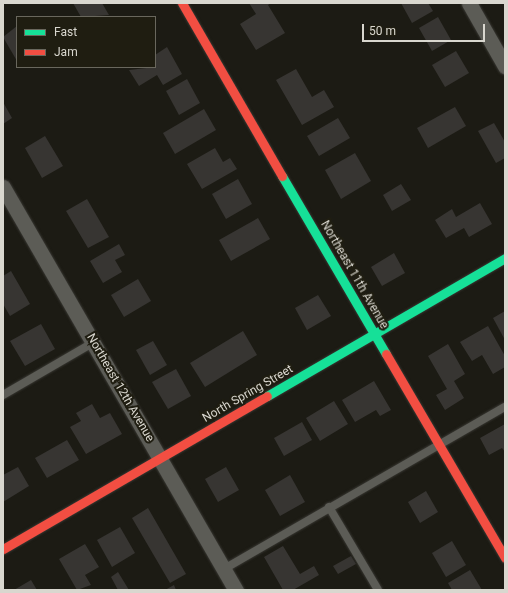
<!DOCTYPE html>
<html>
<head>
<meta charset="utf-8">
<style>
  body { margin:0 }
  #map { position:relative; width:508px; height:593px; overflow:hidden; background:#1c1b14; font-family:Roboto,sans-serif }
  div>[style] { position:absolute }
  .building>* { inset:0; background:#373532 }
  .roads { filter:drop-shadow(0 0 1px #383732) drop-shadow(0 0 1px #383732) }
  .lane>* { height:8px; margin:-4px; padding:0 4px; transform-origin:4px; border-radius:4px; background:#5c5c56 }
  .street>* { height:15px; margin:-7.5px; padding:0 7.5px; transform-origin:7.5px; border-radius:7.5px; background:#5c5c56 }
  .fast>* { height:9px; margin:-4.5px; padding:0 4.5px; transform-origin:4.5px; border-radius:4.5px; background:#16e098 }
  .jam>* { height:9px; margin:-4.5px; padding:0 4.5px; transform-origin:4.5px; border-radius:4.5px; background:#f24e42 }
  span { translate:-50% -50%; white-space:nowrap; text-align:center; line-height:1.15; -webkit-text-stroke:4px #1f1d11; paint-order:stroke }
  .street-label { font-size:12px; color:#d9d7cf }
  .frame { position:absolute; inset:0; border:4px solid #d9d7cf; pointer-events:none }
  .legend { position:absolute; left:16px; top:16px; width:140px; height:52px; box-sizing:border-box; background:#1f1d11; border:1px solid #69675d; margin:0; padding:5px 7px; list-style:none; font-size:12px; color:#d9d7cf }
  .legend li { display:flex; align-items:center; gap:8px; height:20px }
  .legend b { width:20px; border:1px solid #69675d }
  .scale { position:absolute; left:362px; top:24px; width:123px; height:18px; box-sizing:border-box; border:2px solid #d9d7cf; border-top:0; padding-left:5px; font-size:12px; line-height:14px; white-space:nowrap; color:#d9d7cf; -webkit-text-stroke:3px #1f1d11; paint-order:stroke }
</style>
</head>
<body>
<div id="map">
  <div class="building">
    <i style="clip-path:polygon(73px 3px,102px 3px,109px 15px,81px 17px)"></i>
    <i style="clip-path:polygon(249px 3px,271px 3px,268px 5px,285px 33px,256px 50px,240px 24px,256px 14px)"></i>
    <i style="clip-path:polygon(401px 3px,428px 3px,433px 11px,412px 23px)"></i>
    <i style="clip-path:polygon(438px 17px,451px 40px,432px 51px,419px 28px)"></i>
    <i style="clip-path:polygon(17px 26px,17px 61px,3px 37px)"></i>
    <i style="clip-path:polygon(167px 47px,182px 74px,163px 85px,157px 75px,139px 86px,129px 70px,155px 67px,155px 55px)"></i>
    <i style="clip-path:polygon(456px 51px,469px 73px,445px 87px,432px 65px)"></i>
    <i style="clip-path:polygon(296px 69px,312px 97px,324px 90px,334px 107px,302px 125px,276px 80px)"></i>
    <i style="clip-path:polygon(187px 79px,200px 103px,179px 115px,166px 91px)"></i>
    <i style="clip-path:polygon(3px 102px,12px 118px,3px 124px)"></i>
    <i style="clip-path:polygon(455px 107px,466px 126px,428px 148px,417px 128px)"></i>
    <i style="clip-path:polygon(204px 109px,216px 130px,175px 154px,163px 133px)"></i>
    <i style="clip-path:polygon(338px 118px,350px 138px,319px 156px,307px 136px)"></i>
    <i style="clip-path:polygon(494px 123px,505px 142px,505px 158px,496px 163px,478px 131px)"></i>
    <i style="clip-path:polygon(45px 136px,63px 166px,42px 178px,25px 148px)"></i>
    <i style="clip-path:polygon(215px 148px,223px 162px,230px 158px,237px 169px,202px 189px,187px 164px)"></i>
    <i style="clip-path:polygon(355px 153px,371px 181px,341px 199px,325px 170px)"></i>
    <i style="clip-path:polygon(238px 179px,252px 204px,226px 219px,212px 194px)"></i>
    <i style="clip-path:polygon(401px 184px,411px 200px,392px 211px,383px 195px)"></i>
    <i style="clip-path:polygon(87px 199px,109px 237px,88px 248px,66px 211px)"></i>
    <i style="clip-path:polygon(480px 203px,492px 224px,469px 237px,464px 228px,446px 238px,435px 220px,452px 209px,456px 217px)"></i>
    <i style="clip-path:polygon(258px 218px,270px 239px,231px 261px,219px 240px)"></i>
    <i style="clip-path:polygon(119px 244px,125px 255px,115px 260px,122px 272px,103px 283px,90px 261px)"></i>
    <i style="clip-path:polygon(394px 253px,405px 273px,382px 286px,371px 267px)"></i>
    <i style="clip-path:polygon(11px 271px,30px 304px,10px 316px,3px 304px,3px 276px)"></i>
    <i style="clip-path:polygon(138px 279px,151px 301px,124px 317px,111px 295px)"></i>
    <i style="clip-path:polygon(318px 295px,331px 316px,307px 330px,295px 308px)"></i>
    <i style="clip-path:polygon(505px 311px,505px 340px,493px 318px)"></i>
    <i style="clip-path:polygon(41px 324px,55px 349px,25px 366px,10px 341px)"></i>
    <i style="clip-path:polygon(488px 326px,505px 356px,505px 367px,493px 374px,482px 355px,472px 361px,460px 342px)"></i>
    <i style="clip-path:polygon(243px 331px,257px 355px,205px 387px,190px 363px)"></i>
    <i style="clip-path:polygon(153px 341px,167px 365px,150px 375px,136px 350px)"></i>
    <i style="clip-path:polygon(448px 344px,465px 374px,454px 381px,464px 398px,445px 410px,436px 395px,447px 389px,428px 356px)"></i>
    <i style="clip-path:polygon(176px 369px,191px 396px,168px 409px,152px 382px)"></i>
    <i style="clip-path:polygon(374px 381px,391px 410px,380px 416px,376px 410px,355px 422px,342px 400px)"></i>
    <i style="clip-path:polygon(334px 401px,348px 424px,320px 441px,306px 418px)"></i>
    <i style="clip-path:polygon(92px 404px,100px 418px,110px 413px,122px 434px,86px 454px,70px 427px,81px 421px,76px 413px)"></i>
    <i style="clip-path:polygon(302px 422px,312px 440px,284px 456px,274px 438px)"></i>
    <i style="clip-path:polygon(505px 424px,505px 452px,502px 448px,489px 455px,480px 438px)"></i>
    <i style="clip-path:polygon(67px 440px,79px 460px,47px 478px,35px 458px)"></i>
    <i style="clip-path:polygon(18px 467px,29px 486px,3px 502px,3px 475px)"></i>
    <i style="clip-path:polygon(226px 467px,239px 490px,218px 502px,205px 479px)"></i>
    <i style="clip-path:polygon(290px 475px,305px 502px,280px 516px,265px 490px)"></i>
    <i style="clip-path:polygon(426px 491px,438px 512px,420px 523px,408px 502px)"></i>
    <i style="clip-path:polygon(148px 508px,186px 574px,170px 583px,132px 518px)"></i>
    <i style="clip-path:polygon(120px 527px,135px 553px,112px 567px,97px 540px)"></i>
    <i style="clip-path:polygon(452px 541px,466px 565px,446px 577px,432px 553px)"></i>
    <i style="clip-path:polygon(85px 544px,99px 567px,85px 575px,91px 585px,77px 590px,59px 559px)"></i>
    <i style="clip-path:polygon(283px 546px,300px 574px,314px 566px,319px 575px,293px 590px,283px 590px,264px 557px)"></i>
    <i style="clip-path:polygon(351px 556px,356px 564px,338px 574px,333px 566px)"></i>
    <i style="clip-path:polygon(470px 570px,482px 590px,452px 590px,448px 583px)"></i>
    <i style="clip-path:polygon(118px 572px,129px 590px,118px 590px,111px 577px)"></i>
    <i style="clip-path:polygon(31px 580px,37px 590px,14px 590px)"></i>
    <i style="clip-path:polygon(174px 585px,176px 590px,165px 590px)"></i>
  </div>
  <div class="roads">
    <div class="lane">
      <i style="left:3px;top:395px;width:105px;rotate:-30.2deg"></i>
      <i style="left:329px;top:507px;width:96px;rotate:59.4deg"></i>
      <i style="left:224px;top:569px;width:324px;rotate:-30deg"></i>
    </div>
    <div class="street">
      <i style="left:469px;top:3px;width:73px;rotate:60.3deg"></i>
      <i style="left:3px;top:187px;width:466px;rotate:60deg"></i>
    </div>
    <div class="fast">
      <i style="left:282px;top:176px;width:206px;rotate:59.7deg"></i>
      <i style="left:267px;top:396px;width:275px;rotate:-30.1deg"></i>
    </div>
    <div class="jam">
      <i style="left:182px;top:3px;width:200px;rotate:60deg"></i>
      <i style="left:386px;top:354px;width:236px;rotate:59.7deg"></i>
      <i style="left:3px;top:549px;width:305px;rotate:-30.1deg"></i>
    </div>
  </div>
  <div class="street-label">
    <span style="left:354px;top:275px;rotate:60deg">Northeast 11th Avenue</span>
    <span style="left:120px;top:388px;rotate:60deg">Northeast 12th Avenue</span>
    <span style="left:248px;top:394px;rotate:-30deg">North Spring Street</span>
  </div>
  <div class="frame"></div>
  <ul class="legend">
  <li><b style="height:5px;background:#16e098"></b>Fast</li>
  <li><b style="height:5px;background:#f24e42"></b>Jam</li>
  </ul>
  <div class="scale">50 m</div>
</div>
</body>
</html>
